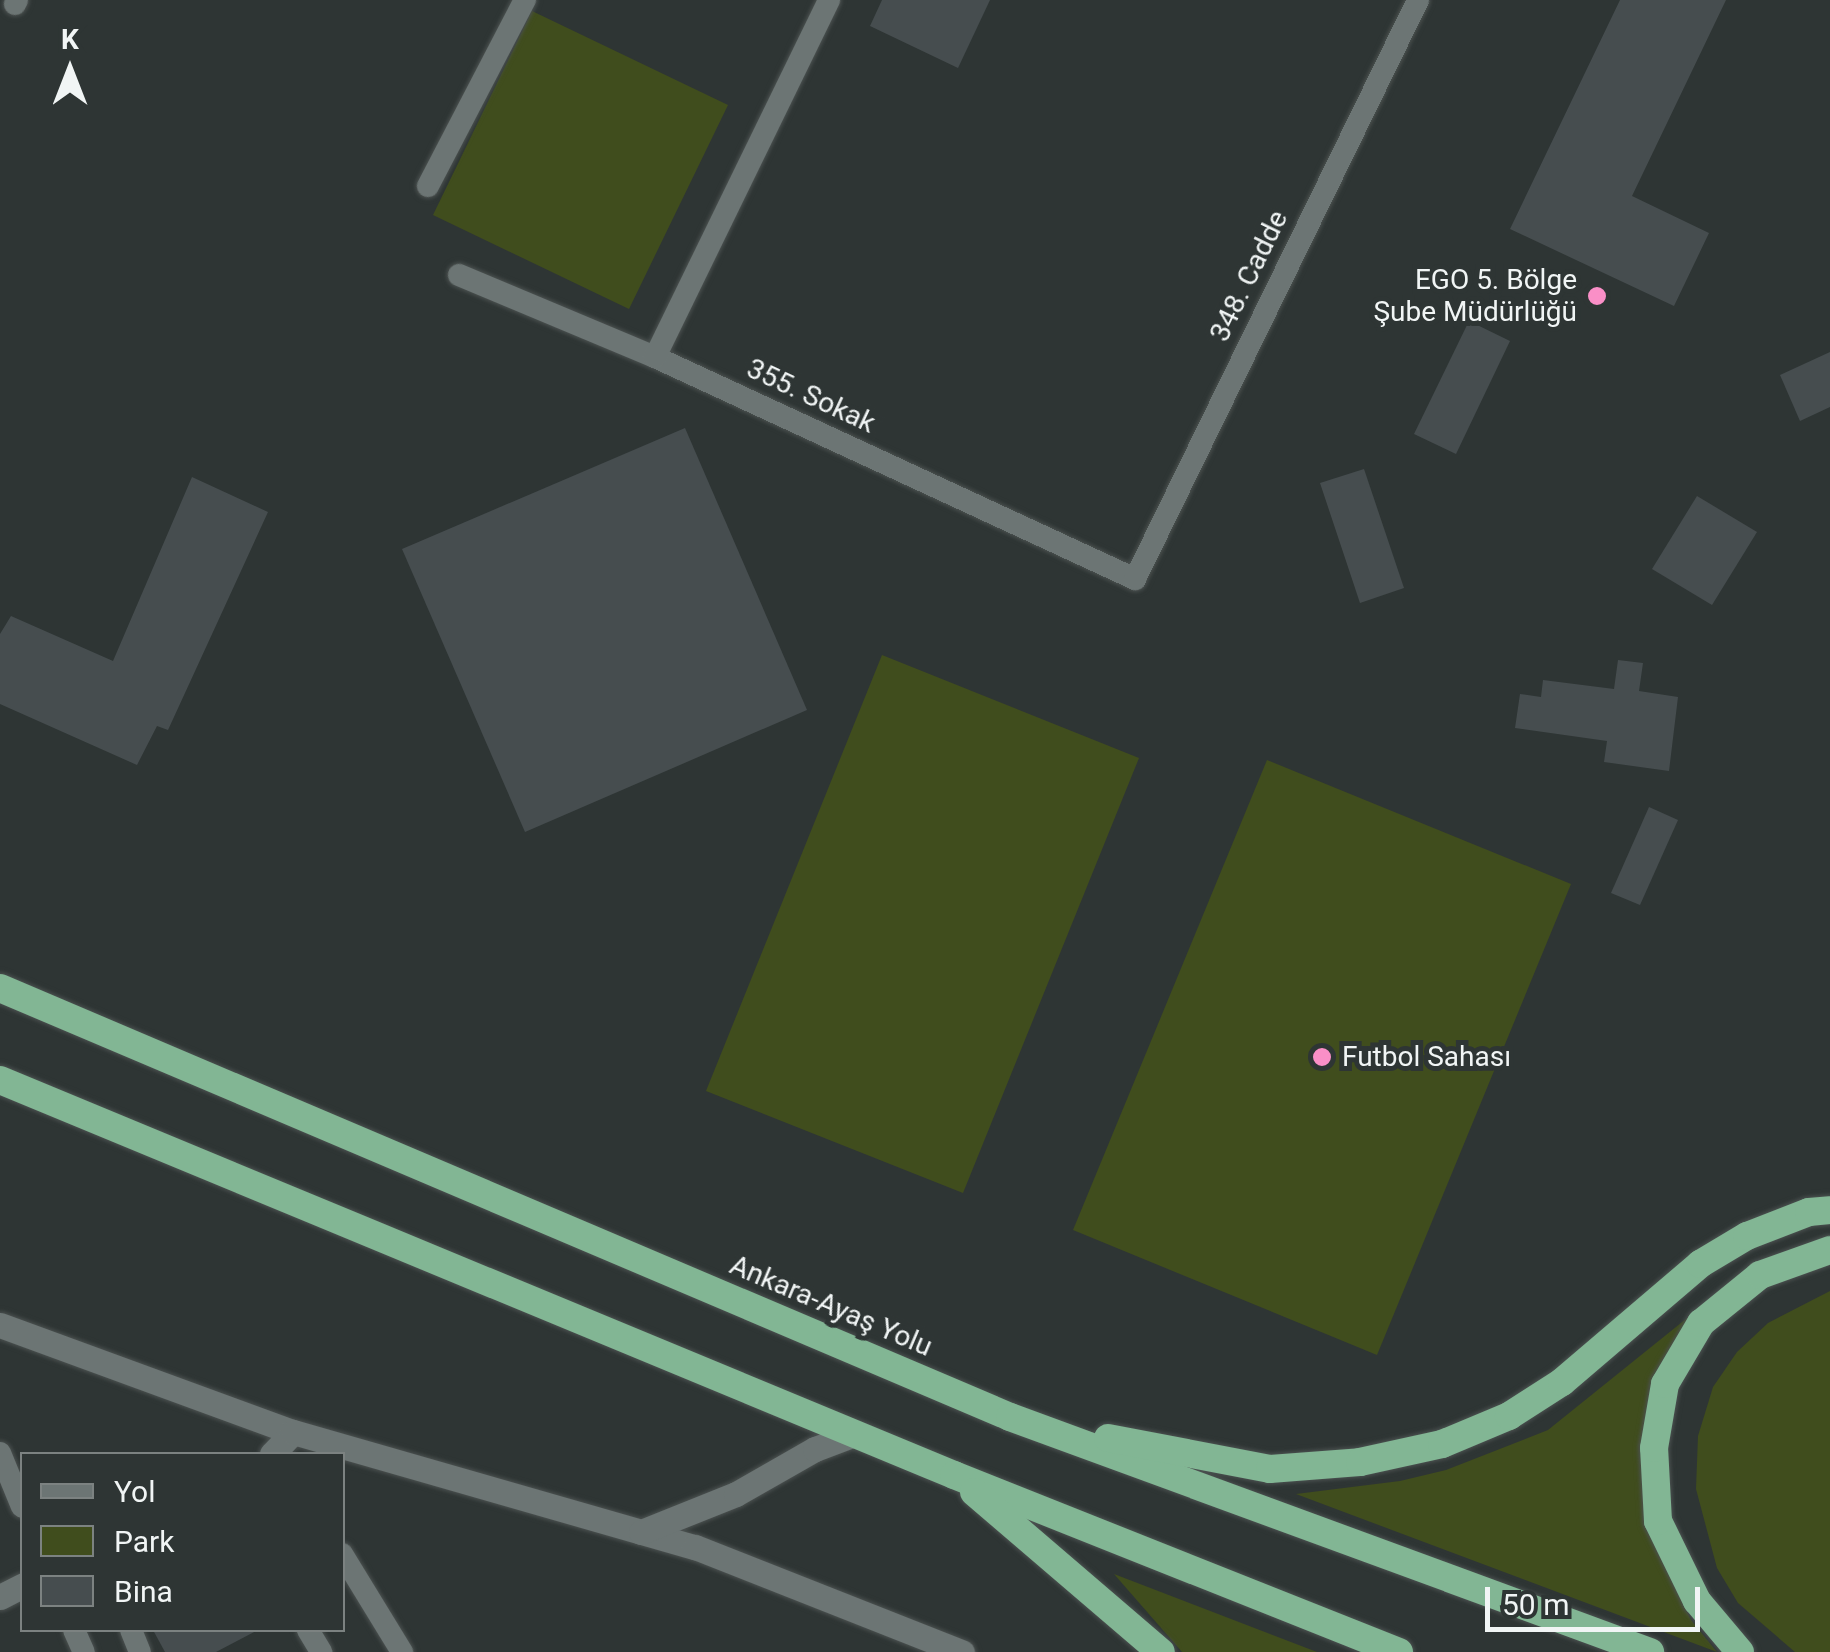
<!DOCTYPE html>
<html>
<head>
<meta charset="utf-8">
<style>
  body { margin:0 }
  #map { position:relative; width:1830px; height:1652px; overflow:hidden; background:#2e3534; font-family:Roboto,sans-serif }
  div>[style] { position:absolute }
  .green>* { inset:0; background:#404d1d }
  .building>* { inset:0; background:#464d4f }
  .roads { filter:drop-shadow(0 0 2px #4b5150) drop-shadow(0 0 2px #4b5150) }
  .minor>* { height:22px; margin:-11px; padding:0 11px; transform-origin:11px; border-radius:11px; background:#6c7574 }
  .tertiary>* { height:25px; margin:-12.5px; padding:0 12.5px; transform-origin:12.5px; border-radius:12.5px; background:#6c7574 }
  .trunk>* { height:28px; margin:-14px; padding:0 14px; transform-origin:14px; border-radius:14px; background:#82b694 }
  .dots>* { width:28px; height:28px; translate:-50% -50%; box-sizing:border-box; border:5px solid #2e3534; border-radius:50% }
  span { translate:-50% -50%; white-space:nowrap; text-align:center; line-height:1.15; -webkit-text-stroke:10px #2e3534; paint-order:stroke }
  .street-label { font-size:28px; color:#f1f5f5 }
  .poi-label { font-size:28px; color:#f1f5f5 }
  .right { translate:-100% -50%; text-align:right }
  .left { translate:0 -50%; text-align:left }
  .legend { position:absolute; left:20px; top:1452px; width:325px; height:180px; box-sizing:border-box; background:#2e3534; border:2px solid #7c8281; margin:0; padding:12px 18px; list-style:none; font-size:30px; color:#f1f5f5 }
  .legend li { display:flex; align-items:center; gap:20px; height:50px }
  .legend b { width:50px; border:2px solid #7c8281 }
  .north { position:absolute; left:20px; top:20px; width:100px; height:100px; -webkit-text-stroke:8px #2e3534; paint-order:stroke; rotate:0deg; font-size:28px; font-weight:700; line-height:40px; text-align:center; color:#f1f5f5 }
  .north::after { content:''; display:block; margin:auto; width:35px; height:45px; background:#f1f5f5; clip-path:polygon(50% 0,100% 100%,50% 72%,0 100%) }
  .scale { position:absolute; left:1485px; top:1587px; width:215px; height:45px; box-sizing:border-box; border:5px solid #f1f5f5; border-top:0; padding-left:12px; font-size:30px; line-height:35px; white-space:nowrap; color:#f1f5f5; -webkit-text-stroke:8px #2e3534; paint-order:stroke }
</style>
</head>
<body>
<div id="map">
  <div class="green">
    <i style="clip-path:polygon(532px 11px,728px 105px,629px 309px,433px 215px)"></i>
    <i style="clip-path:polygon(882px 655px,1139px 758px,963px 1193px,706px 1091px)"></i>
    <i style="clip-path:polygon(1267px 760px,1571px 884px,1377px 1355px,1073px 1230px)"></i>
    <i style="clip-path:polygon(1748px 1269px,1664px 1387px,1652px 1539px,1691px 1620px,1717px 1652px,1296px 1494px,1400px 1481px,1446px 1470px,1548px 1430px)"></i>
    <i style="clip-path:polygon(1830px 1291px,1830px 1652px,1795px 1652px,1738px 1603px,1717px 1568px,1696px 1489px,1698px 1436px,1713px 1387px,1737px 1352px,1768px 1323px)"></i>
    <i style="clip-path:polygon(1114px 1574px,1317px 1652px,1182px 1652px)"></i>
  </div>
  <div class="building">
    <i style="clip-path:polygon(882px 0,990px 0,958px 68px,870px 26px)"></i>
    <i style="clip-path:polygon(1620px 0,1726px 0,1632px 196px,1709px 233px,1674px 306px,1510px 229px)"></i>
    <i style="clip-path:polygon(1469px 321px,1510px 341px,1456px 454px,1414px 434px)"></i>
    <i style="clip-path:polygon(1830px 352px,1830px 407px,1800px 421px,1780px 375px)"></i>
    <i style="clip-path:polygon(685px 428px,807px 710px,525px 832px,402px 549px)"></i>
    <i style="clip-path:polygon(1364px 469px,1404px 588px,1360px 603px,1320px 483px)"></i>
    <i style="clip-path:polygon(192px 477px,268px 512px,168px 730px,157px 726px,137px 765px,0 704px,0 634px,11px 616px,113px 661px)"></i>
    <i style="clip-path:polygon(1697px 496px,1757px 532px,1712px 605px,1652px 569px)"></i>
    <i style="clip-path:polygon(1618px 660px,1643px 663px,1639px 691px,1678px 697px,1669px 771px,1604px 762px,1607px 741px,1515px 728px,1520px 694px,1541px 697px,1543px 680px,1614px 689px)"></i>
    <i style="clip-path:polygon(1649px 807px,1678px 820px,1640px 905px,1611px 893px)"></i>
    <i style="clip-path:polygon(153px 1630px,258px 1630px,216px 1652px,165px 1652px)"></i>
  </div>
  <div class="roads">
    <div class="minor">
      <i style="left:15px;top:4px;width:4px;rotate:-63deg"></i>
      <i style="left:428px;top:186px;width:210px;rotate:-62.5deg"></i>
      <i style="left:459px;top:275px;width:212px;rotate:22.7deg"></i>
      <i style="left:655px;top:357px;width:529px;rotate:24.82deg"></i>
      <i style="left:1135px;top:579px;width:644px;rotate:-63.95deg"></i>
      <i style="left:655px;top:357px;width:397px;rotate:-64deg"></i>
      <i style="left:0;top:1453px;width:58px;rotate:67.8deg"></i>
      <i style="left:342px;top:1554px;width:115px;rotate:58.5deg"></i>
      <i style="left:74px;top:1630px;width:24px;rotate:66deg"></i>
      <i style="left:131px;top:1630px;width:24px;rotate:68deg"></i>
      <i style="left:308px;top:1630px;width:26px;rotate:59deg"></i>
    </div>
    <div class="tertiary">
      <i style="left:0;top:1325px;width:312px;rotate:20.1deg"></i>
      <i style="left:272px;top:1454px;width:30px;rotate:-46deg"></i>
      <i style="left:293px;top:1432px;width:418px;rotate:16deg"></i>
      <i style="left:695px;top:1547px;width:287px;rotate:21.5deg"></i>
      <i style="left:641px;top:1532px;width:102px;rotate:-21.8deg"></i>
      <i style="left:736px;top:1494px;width:91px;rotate:-29.7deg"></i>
      <i style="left:815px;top:1449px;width:43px;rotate:-20.6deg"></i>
      <i style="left:0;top:1597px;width:25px;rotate:-27deg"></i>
    </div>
    <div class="trunk">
      <i style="left:0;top:988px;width:1097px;rotate:23.01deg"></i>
      <i style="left:1010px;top:1417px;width:682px;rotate:20.16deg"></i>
      <i style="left:0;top:1080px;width:1033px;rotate:22.49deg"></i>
      <i style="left:954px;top:1475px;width:479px;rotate:21.7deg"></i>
      <i style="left:1108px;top:1438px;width:165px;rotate:10.8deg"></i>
      <i style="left:1270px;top:1469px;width:90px;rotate:-4.4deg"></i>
      <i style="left:1360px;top:1462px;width:84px;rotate:-12.4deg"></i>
      <i style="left:1442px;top:1444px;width:73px;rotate:-22.7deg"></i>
      <i style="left:1509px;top:1416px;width:63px;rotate:-32.7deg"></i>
      <i style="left:1562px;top:1382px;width:182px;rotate:-40.5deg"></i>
      <i style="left:1700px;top:1264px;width:55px;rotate:-30.8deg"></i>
      <i style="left:1747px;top:1236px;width:66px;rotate:-21.2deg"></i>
      <i style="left:1809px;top:1212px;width:21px;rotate:-5deg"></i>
      <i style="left:974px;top:1492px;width:246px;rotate:40.6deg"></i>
      <i style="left:1740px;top:1652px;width:67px;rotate:-130.1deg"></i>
      <i style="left:1697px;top:1601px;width:89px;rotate:-116deg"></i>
      <i style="left:1658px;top:1521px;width:73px;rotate:-93.1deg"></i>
      <i style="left:1654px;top:1448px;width:65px;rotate:-80.2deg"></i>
      <i style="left:1665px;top:1384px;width:71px;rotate:-59.5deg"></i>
      <i style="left:1701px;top:1323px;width:76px;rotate:-39.1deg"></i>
      <i style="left:1760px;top:1275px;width:74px;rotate:-19.7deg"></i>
    </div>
  </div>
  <div class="dots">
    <i style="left:1597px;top:296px;background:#fa8fc7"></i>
    <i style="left:1322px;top:1057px;background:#fa8fc7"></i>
  </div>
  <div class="street-label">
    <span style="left:1249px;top:276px;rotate:-64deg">348. Cadde</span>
    <span style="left:811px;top:396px;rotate:25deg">355. Sokak</span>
    <span style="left:831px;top:1306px;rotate:23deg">Ankara-Ayaş Yolu</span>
  </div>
  <div class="poi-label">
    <span class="right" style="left:1577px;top:296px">EGO 5. Bölge<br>Şube Müdürlüğü</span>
    <span class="left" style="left:1342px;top:1057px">Futbol Sahası</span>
  </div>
  <ul class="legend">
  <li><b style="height:12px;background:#6c7574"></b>Yol</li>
  <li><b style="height:28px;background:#404d1d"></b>Park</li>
  <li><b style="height:28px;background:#464d4f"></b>Bina</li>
  </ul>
  <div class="north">K</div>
  <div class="scale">50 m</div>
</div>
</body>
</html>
